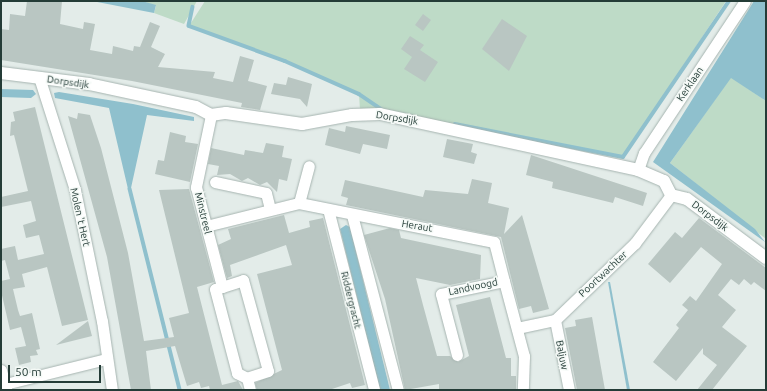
<!DOCTYPE html>
<html>
<head>
<meta charset="utf-8">
<style>
  body { margin:0 }
  #map { position:relative; width:767px; height:391px; overflow:hidden; background:#e3ece9; font-family:Ubuntu,sans-serif }
  div>[style] { position:absolute }
  .green>* { inset:0; background:#bedbc7 }
  .water>* { inset:0; background:#8fc0cd }
  .stream>* { height:3.5px; margin:-1.75px; padding:0 1.75px; transform-origin:1.75px; border-radius:1.75px; background:#8fc0cd }
  .building>* { inset:0; background:#b9c6c2 }
  .roads { filter:drop-shadow(0 0 1px #a6b4b0) drop-shadow(0 0 1px #a6b4b0) }
  .street>* { height:11px; margin:-5.5px; padding:0 5.5px; transform-origin:5.5px; border-radius:5.5px; background:#fff }
  .secondary>* { height:12px; margin:-6px; padding:0 6px; transform-origin:6px; border-radius:6px; background:#fff }
  span { translate:-50% -50%; white-space:nowrap; text-align:center; line-height:1.15; -webkit-text-stroke:3px #f4f9f6; paint-order:stroke }
  .street-label { font-size:10px; color:#243c37 }
  .frame { position:absolute; inset:0; border:2px solid #243c37; pointer-events:none }
  .scale { position:absolute; left:8px; top:365px; width:93px; height:18px; box-sizing:border-box; border:2px solid #243c37; border-top:0; padding-left:5px; font-size:12px; line-height:14px; white-space:nowrap; color:#243c37; -webkit-text-stroke:3px #f4f9f6; paint-order:stroke }
</style>
</head>
<body>
<div id="map">
  <div class="green">
    <i style="clip-path:polygon(142px 1px,197px 1px,184px 24px,154px 13px,156px 6px)"></i>
    <i style="clip-path:polygon(205px 1px,726px 1px,623px 157px,423px 118px,360px 110px,359px 94px,285px 61px,189px 26px)"></i>
    <i style="clip-path:polygon(731px 77px,766px 101px,766px 239px,670px 163px)"></i>
  </div>
  <div class="water">
    <i style="clip-path:polygon(92px 1px,142px 1px,156px 5px,154px 13px)"></i>
    <i style="clip-path:polygon(754px 1px,766px 1px,766px 101px,731px 78px,670px 163px,755px 229px,765px 242px,653px 162px)"></i>
    <i style="clip-path:polygon(1px 89px,33px 90px,36px 94px,31px 98px,1px 97px)"></i>
    <i style="clip-path:polygon(59px 92px,133px 104px,194px 117px,194px 121px,147px 115px,131px 188px,128px 189px,109px 108px,55px 98px,54px 93px)"></i>
    <i style="clip-path:polygon(346px 225px,350px 227px,390px 390px,380px 390px,340px 229px)"></i>
    <i style="clip-path:polygon(608px 282px,610px 282px,630px 390px,627px 390px)"></i>
  </div>
  <div class="stream">
    <i style="left:193px;top:7px;width:19px;rotate:102deg"></i>
    <i style="left:189px;top:26px;width:102px;rotate:20deg"></i>
    <i style="left:285px;top:61px;width:81px;rotate:24deg"></i>
    <i style="left:359px;top:94px;width:27px;rotate:34deg"></i>
    <i style="left:455px;top:124px;width:171px;rotate:11.1deg"></i>
    <i style="left:623px;top:157px;width:189px;rotate:-55.8deg"></i>
    <i style="left:130px;top:189px;width:207px;rotate:76deg"></i>
  </div>
  <div class="building">
    <i style="clip-path:polygon(27px 1px,62px 1px,60px 24px,83px 29px,84px 22px,95px 24px,90px 50px,112px 54px,113px 46px,133px 51px,134px 46px,140px 47px,150px 22px,160px 26px,151px 47px,165px 54px,158px 67px,215px 72px,213px 78px,233px 82px,240px 56px,254px 60px,248px 81px,267px 86px,260px 110px,241px 107px,242px 103px,132px 81px,1px 60px,1px 29px,9px 30px,10px 14px,25px 16px)"></i>
    <i style="clip-path:polygon(423px 14px,431px 20px,423px 31px,415px 25px)"></i>
    <i style="clip-path:polygon(502px 19px,527px 36px,509px 71px,482px 49px)"></i>
    <i style="clip-path:polygon(410px 36px,424px 45px,420px 50px,438px 62px,425px 82px,404px 69px,412px 57px,401px 49px)"></i>
    <i style="clip-path:polygon(288px 77px,312px 84px,307px 107px,300px 99px,271px 94px,274px 83px,286px 85px)"></i>
    <i style="clip-path:polygon(35px 107px,88px 320px,62px 326px,47px 267px,22px 274px,25px 287px,13px 289px,18px 310px,20px 316px,32px 313px,40px 349px,36px 350px,38px 355px,30px 356px,31px 362px,19px 365px,15px 348px,26px 346px,21px 327px,10px 330px,1px 291px,1px 281px,10px 279px,5px 260px,1px 261px,1px 249px,15px 246px,18px 260px,44px 254px,39px 235px,26px 238px,23px 225px,36px 221px,31px 201px,1px 207px,1px 197px,28px 191px,14px 135px,10px 136px,11px 122px,15px 121px,13px 112px)"></i>
    <i style="clip-path:polygon(78px 113px,90px 115px,101px 148px,128px 253px,144px 341px,174px 337px,169px 318px,189px 313px,159px 190px,189px 189px,214px 282px,197px 287px,222px 385px,238px 381px,243px 390px,210px 390px,209px 386px,201px 388px,199px 382px,187px 386px,175px 346px,146px 351px,151px 390px,131px 390px,107px 257px,68px 116px,77px 119px)"></i>
    <i style="clip-path:polygon(346px 126px,390px 135px,387px 149px,363px 144px,360px 154px,325px 145px,329px 128px,345px 132px)"></i>
    <i style="clip-path:polygon(170px 132px,186px 136px,185px 142px,198px 144px,190px 182px,155px 174px,158px 160px,164px 161px)"></i>
    <i style="clip-path:polygon(447px 139px,473px 144px,471px 152px,477px 154px,474px 164px,443px 157px)"></i>
    <i style="clip-path:polygon(266px 143px,284px 146px,282px 157px,292px 159px,287px 181px,279px 179px,277px 192px,267px 182px,260px 185px,248px 178px,242px 181px,230px 174px,217px 175px,219px 166px,208px 164px,211px 148px,244px 155px,245px 150px,263px 153px)"></i>
    <i style="clip-path:polygon(531px 155px,647px 193px,643px 206px,615px 197px,613px 203px,552px 188px,553px 182px,526px 175px)"></i>
    <i style="clip-path:polygon(472px 179px,492px 183px,488px 203px,509px 208px,504px 234px,522px 215px,549px 309px,533px 313px,531px 306px,519px 309px,501px 237px,346px 205px,348px 198px,341px 196px,345px 180px,423px 197px,425px 190px,468px 194px)"></i>
    <i style="clip-path:polygon(284px 215px,289px 233px,310px 227px,309px 221px,323px 218px,365px 385px,352px 388px,350px 383px,329px 390px,257px 390px,255px 383px,282px 370px,257px 274px,292px 265px,286px 245px,230px 265px,232px 276px,227px 278px,218px 245px,231px 239px,228px 229px)"></i>
    <i style="clip-path:polygon(699px 218px,766px 268px,766px 291px,754px 282px,751px 285px,744px 279px,739px 285px,731px 279px,718px 295px,736px 310px,722px 327px,747px 346px,712px 390px,697px 390px,717px 365px,703px 354px,703px 348px,676px 381px,653px 362px,679px 328px,676px 325px,688px 310px,682px 305px,690px 296px,696px 301px,722px 264px,701px 247px,670px 283px,648px 264px,675px 232px,682px 238px)"></i>
    <i style="clip-path:polygon(390px 228px,399px 230px,401px 238px,481px 255px,480px 279px,450px 285px,416px 278px,423px 305px,437px 356px,450px 356px,458px 362px,469px 356px,456px 305px,490px 297px,506px 358px,511px 358px,511px 376px,516px 376px,516px 390px,439px 390px,439px 384px,405px 390px,385px 299px,364px 235px)"></i>
    <i style="clip-path:polygon(592px 317px,605px 390px,577px 390px,565px 328px,576px 326px,575px 320px)"></i>
    <i style="clip-path:polygon(88px 321px,92px 336px,56px 345px)"></i>
  </div>
  <div class="roads">
    <div class="street">
      <i style="left:39px;top:77px;width:119px;rotate:72.3deg"></i>
      <i style="left:75px;top:190px;width:134px;rotate:78.4deg"></i>
      <i style="left:102px;top:321px;width:70px;rotate:81.8deg"></i>
      <i style="left:211px;top:115px;width:74px;rotate:101.8deg"></i>
      <i style="left:196px;top:187px;width:103px;rotate:75.4deg"></i>
      <i style="left:222px;top:287px;width:7px;rotate:164deg"></i>
      <i style="left:215px;top:289px;width:87px;rotate:75.3deg"></i>
      <i style="left:237px;top:373px;width:11px;rotate:27deg"></i>
      <i style="left:247px;top:378px;width:12px;rotate:76deg"></i>
      <i style="left:638px;top:170px;width:18px;rotate:-71deg"></i>
      <i style="left:644px;top:153px;width:182px;rotate:-56.4deg"></i>
      <i style="left:215px;top:182px;width:52px;rotate:12.2deg"></i>
      <i style="left:266px;top:193px;width:16px;rotate:76deg"></i>
      <i style="left:299px;top:203px;width:38px;rotate:-75deg"></i>
      <i style="left:328px;top:209px;width:187px;rotate:75.7deg"></i>
      <i style="left:352px;top:215px;width:181px;rotate:75.3deg"></i>
      <i style="left:206px;top:226px;width:96px;rotate:-13.9deg"></i>
      <i style="left:299px;top:203px;width:199px;rotate:11.3deg"></i>
      <i style="left:494px;top:242px;width:40px;rotate:75.6deg"></i>
      <i style="left:222px;top:287px;width:22px;rotate:-18deg"></i>
      <i style="left:243px;top:280px;width:94px;rotate:74.6deg"></i>
      <i style="left:268px;top:371px;width:22px;rotate:162deg"></i>
      <i style="left:555px;top:320px;width:71px;rotate:78.7deg"></i>
      <i style="left:517px;top:328px;width:39px;rotate:-12deg"></i>
      <i style="left:555px;top:320px;width:111px;rotate:-43.9deg"></i>
      <i style="left:635px;top:243px;width:60px;rotate:-53.1deg"></i>
      <i style="left:457px;top:355px;width:63px;rotate:-104.7deg"></i>
      <i style="left:441px;top:294px;width:64px;rotate:-11.7deg"></i>
      <i style="left:504px;top:281px;width:78px;rotate:75.1deg"></i>
      <i style="left:524px;top:356px;width:34px;rotate:92deg"></i>
      <i style="left:1px;top:370px;width:20px;rotate:75deg"></i>
      <i style="left:5px;top:384px;width:104px;rotate:-13.9deg"></i>
    </div>
    <div class="secondary">
      <i style="left:1px;top:73px;width:89px;rotate:7.1deg"></i>
      <i style="left:89px;top:84px;width:109px;rotate:12.1deg"></i>
      <i style="left:196px;top:107px;width:17px;rotate:28deg"></i>
      <i style="left:211px;top:115px;width:15px;rotate:-8deg"></i>
      <i style="left:226px;top:113px;width:77px;rotate:8.2deg"></i>
      <i style="left:302px;top:124px;width:51px;rotate:-10.2deg"></i>
      <i style="left:352px;top:115px;width:28px;rotate:-2deg"></i>
      <i style="left:380px;top:114px;width:264px;rotate:12.2deg"></i>
      <i style="left:638px;top:170px;width:28px;rotate:23deg"></i>
      <i style="left:664px;top:181px;width:16px;rotate:63deg"></i>
      <i style="left:671px;top:195px;width:16px;rotate:14deg"></i>
      <i style="left:687px;top:199px;width:99px;rotate:36.8deg"></i>
    </div>
  </div>
  <div class="street-label">
    <span style="left:68px;top:82px;rotate:8deg">Dorpsdijk</span>
    <span style="left:690px;top:84px;rotate:-56deg">Kerklaan</span>
    <span style="left:397px;top:118px;rotate:9deg">Dorpsdijk</span>
    <span style="left:203px;top:213px;rotate:76deg">Minstreel</span>
    <span style="left:710px;top:216px;rotate:37deg">Dorpsdijk</span>
    <span style="left:80px;top:217px;rotate:77deg">Molen 't Hert</span>
    <span style="left:417px;top:226px;rotate:9deg">Heraut</span>
    <span style="left:603px;top:274px;rotate:-43deg">Poortwachter</span>
    <span style="left:473px;top:287px;rotate:-12deg">Landvoogd</span>
    <span style="left:351px;top:300px;rotate:76deg">Riddergracht</span>
    <span style="left:562px;top:355px;rotate:79deg">Baljuw</span>
  </div>
  <div class="frame"></div>
  <div class="scale">50 m</div>
</div>
</body>
</html>
